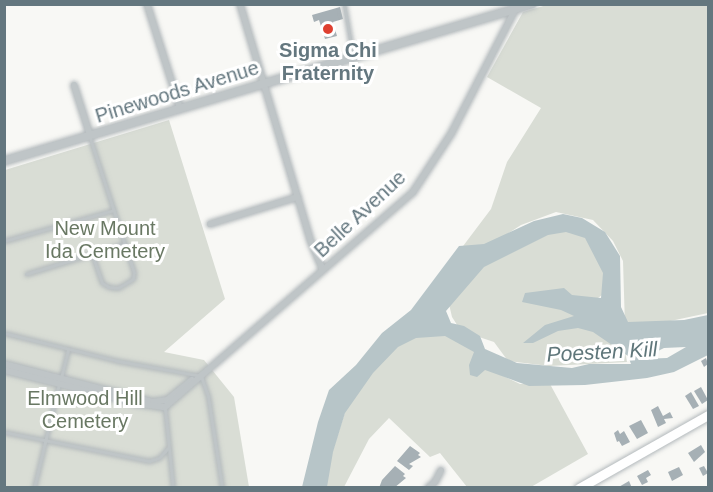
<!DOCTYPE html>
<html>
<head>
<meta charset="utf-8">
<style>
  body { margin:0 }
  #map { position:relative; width:713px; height:492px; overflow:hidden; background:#f8f8f5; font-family:Helvetica,sans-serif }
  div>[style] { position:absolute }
  .green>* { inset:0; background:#d9ddd5 }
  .water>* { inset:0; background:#b7c5c8 }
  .building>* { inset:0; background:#a6b0b5 }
  .roads { filter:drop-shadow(0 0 2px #b3b9bc) drop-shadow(0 0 2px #b3b9bc) }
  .service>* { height:3px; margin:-1.5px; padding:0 1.5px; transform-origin:1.5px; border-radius:1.5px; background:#bfc5c7 }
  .minor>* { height:6px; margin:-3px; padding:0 3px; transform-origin:3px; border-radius:3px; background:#bfc5c7 }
  .tertiary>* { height:8px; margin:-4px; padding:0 4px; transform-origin:4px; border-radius:4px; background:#bfc5c7 }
  .primary>* { height:9px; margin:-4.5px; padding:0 4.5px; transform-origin:4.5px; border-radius:4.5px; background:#fff }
  .dots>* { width:16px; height:16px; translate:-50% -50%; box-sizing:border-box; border:3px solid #fff; border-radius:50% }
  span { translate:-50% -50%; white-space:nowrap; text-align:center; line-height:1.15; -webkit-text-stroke:6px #fff; paint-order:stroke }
  .poi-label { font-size:20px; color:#64777f; font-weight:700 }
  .street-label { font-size:20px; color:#64777f }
  .park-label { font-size:20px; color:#697863 }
  .water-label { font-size:21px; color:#5f767a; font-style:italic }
  .frame { position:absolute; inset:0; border:6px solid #64777f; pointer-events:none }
</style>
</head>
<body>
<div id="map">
  <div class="green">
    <i style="clip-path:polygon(550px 4px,708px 5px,708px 313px,661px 323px,625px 326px,623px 261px,613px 241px,593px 220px,556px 212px,521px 225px,439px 278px,491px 209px,507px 162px,541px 108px,487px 77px,523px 12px)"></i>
    <i style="clip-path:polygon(169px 120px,225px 299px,164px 352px,204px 360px,234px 397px,249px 487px,5px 488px,5px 170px)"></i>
    <i style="clip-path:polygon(567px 231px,587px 238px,605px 272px,602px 295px,575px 315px,625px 352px,627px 362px,549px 366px,508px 361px,494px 342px,461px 331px,452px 317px,446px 291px,471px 268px,545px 234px)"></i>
    <i style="clip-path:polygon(445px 334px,475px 351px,487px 368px,520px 384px,550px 384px,588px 454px,531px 487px,467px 487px,440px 453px,430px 457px,389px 418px,369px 439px,344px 487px,321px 488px,346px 409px,369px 375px,397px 346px,416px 336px)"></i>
  </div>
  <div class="water">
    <i style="clip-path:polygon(evenodd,563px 214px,582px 218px,605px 232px,620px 256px,621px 307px,628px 322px,684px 320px,708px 315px,708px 355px,674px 372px,647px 378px,585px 385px,529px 386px,485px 370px,477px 377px,470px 375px,469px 365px,474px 352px,445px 336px,416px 338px,398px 347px,373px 373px,345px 413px,333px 452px,327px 487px,302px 487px,318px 422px,329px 390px,356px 365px,382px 333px,411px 310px,459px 246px,484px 244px,534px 221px,563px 214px,566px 232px,585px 238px,603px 273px,601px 298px,572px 295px,564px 288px,525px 293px,522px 302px,561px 310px,574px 316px,545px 325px,523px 343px,533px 343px,558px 331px,578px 328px,593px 332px,628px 356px,631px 364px,589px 364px,572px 368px,517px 363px,485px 349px,480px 336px,464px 326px,451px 323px,446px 311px,484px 267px,548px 235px,566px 232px,563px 214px,686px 347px,667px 358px,642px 359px,664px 348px,686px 347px)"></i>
  </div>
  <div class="building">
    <i style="clip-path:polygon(340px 7px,343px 19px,333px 22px,337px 36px,325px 39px,319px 20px,314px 22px,312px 15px)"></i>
    <i style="clip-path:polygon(706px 358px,708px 364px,704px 367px,701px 361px)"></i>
    <i style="clip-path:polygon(701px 387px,708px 400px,702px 404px,694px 391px)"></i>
    <i style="clip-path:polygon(691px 392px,699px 406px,693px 409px,685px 396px)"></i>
    <i style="clip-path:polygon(658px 406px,663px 416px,670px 412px,673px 418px,664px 419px,666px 423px,658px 427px,651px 410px)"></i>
    <i style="clip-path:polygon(641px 420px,648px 433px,637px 439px,629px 426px)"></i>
    <i style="clip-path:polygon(618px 430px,620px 434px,624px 431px,630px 442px,622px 446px,619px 441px,617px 442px,614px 433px)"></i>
    <i style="clip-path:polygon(701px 445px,705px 452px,694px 462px,688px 453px)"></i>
    <i style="clip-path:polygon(410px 446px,420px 453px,418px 455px,421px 457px,409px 464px,413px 466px,409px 470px,397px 461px)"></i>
    <i style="clip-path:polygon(395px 466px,405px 474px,403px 476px,406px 478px,394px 488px,379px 488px,382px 480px)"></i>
    <i style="clip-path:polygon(704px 466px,708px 473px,703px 476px,699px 468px)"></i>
    <i style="clip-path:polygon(679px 467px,683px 475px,672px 481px,668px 472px)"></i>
    <i style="clip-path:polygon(648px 470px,651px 475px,646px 478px,648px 482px,642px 485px,637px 476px)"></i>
    <i style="clip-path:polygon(629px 481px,632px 488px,617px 488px)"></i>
  </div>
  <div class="roads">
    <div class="service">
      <i style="left:344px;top:4px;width:53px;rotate:80.2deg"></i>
      <i style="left:90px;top:138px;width:142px;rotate:71.9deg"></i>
      <i style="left:134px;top:273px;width:6px;rotate:99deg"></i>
      <i style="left:133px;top:279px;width:17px;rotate:149deg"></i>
      <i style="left:118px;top:288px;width:9px;rotate:-174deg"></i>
      <i style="left:109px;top:287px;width:8px;rotate:-150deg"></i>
      <i style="left:102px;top:283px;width:31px;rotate:-109deg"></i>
      <i style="left:4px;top:241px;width:114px;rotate:-15.7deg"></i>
      <i style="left:26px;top:274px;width:103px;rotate:-16.9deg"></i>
      <i style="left:4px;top:333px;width:117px;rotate:13.8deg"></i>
      <i style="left:118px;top:361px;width:84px;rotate:10.2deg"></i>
      <i style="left:201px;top:376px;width:21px;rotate:71deg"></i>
      <i style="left:208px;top:396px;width:93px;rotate:81.3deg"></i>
      <i style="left:61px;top:378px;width:30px;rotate:-76deg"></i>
      <i style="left:165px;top:408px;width:80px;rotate:84.3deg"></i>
      <i style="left:4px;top:432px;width:148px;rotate:11.3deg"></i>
      <i style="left:149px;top:461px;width:10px;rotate:-17deg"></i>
      <i style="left:159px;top:458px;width:13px;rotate:-48deg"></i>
      <i style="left:34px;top:488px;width:107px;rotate:-76.5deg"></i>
    </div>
    <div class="minor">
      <i style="left:147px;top:4px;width:109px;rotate:72.4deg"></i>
      <i style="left:240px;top:4px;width:248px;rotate:73.4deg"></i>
      <i style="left:311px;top:242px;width:30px;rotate:67deg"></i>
      <i style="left:74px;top:85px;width:52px;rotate:72.3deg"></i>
      <i style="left:210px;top:224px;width:92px;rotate:-17.1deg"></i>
      <i style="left:4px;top:364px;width:154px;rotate:14.3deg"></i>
      <i style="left:153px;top:402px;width:14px;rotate:-8deg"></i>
      <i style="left:167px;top:400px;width:32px;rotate:-39deg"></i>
      <i style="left:4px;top:370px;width:135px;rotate:14.1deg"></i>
      <i style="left:135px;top:403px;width:30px;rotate:8deg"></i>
      <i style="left:165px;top:407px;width:328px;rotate:-40.9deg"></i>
      <i style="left:413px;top:192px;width:69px;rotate:-56.8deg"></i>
      <i style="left:451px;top:134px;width:140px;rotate:-62.7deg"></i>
      <i style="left:428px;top:488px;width:9px;rotate:-41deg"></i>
      <i style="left:435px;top:482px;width:13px;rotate:-63deg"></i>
    </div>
    <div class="tertiary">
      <i style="left:4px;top:161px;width:551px;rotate:-16.56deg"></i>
    </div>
    <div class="primary">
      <i style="left:579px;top:488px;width:148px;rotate:-29.5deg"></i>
    </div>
  </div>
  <div class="dots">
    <i style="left:328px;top:29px;background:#de4030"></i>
  </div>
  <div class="poi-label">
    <span style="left:328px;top:62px">Sigma Chi<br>Fraternity</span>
  </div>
  <div class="street-label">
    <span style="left:177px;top:92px;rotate:-17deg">Pinewoods Avenue</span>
    <span style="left:360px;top:214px;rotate:-43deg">Belle Avenue</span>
  </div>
  <div class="park-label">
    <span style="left:105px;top:240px">New Mount<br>Ida Cemetery</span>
    <span style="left:85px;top:410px">Elmwood Hill<br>Cemetery</span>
  </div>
  <div class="water-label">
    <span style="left:602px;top:352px;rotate:-3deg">Poesten Kill</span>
  </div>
  <div class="frame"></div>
</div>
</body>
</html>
